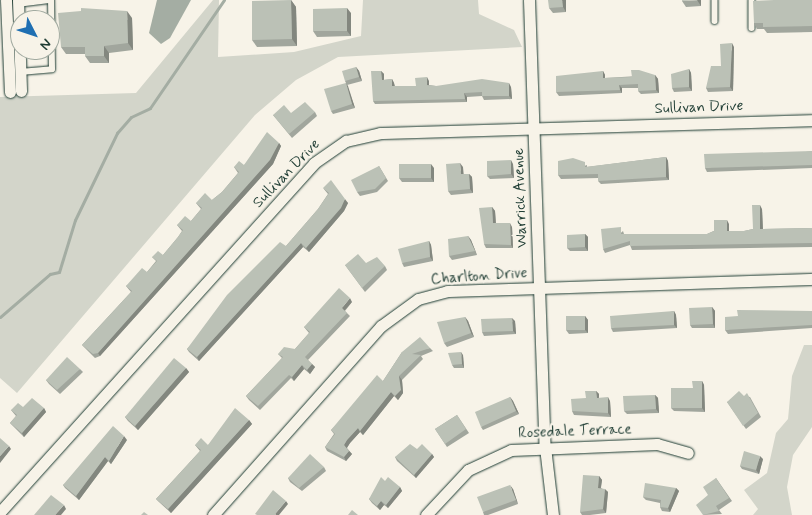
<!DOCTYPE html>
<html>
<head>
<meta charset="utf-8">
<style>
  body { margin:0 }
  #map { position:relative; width:812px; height:515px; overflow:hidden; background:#f7f3e8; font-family:Mynerve,sans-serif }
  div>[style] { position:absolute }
  .green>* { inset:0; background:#d3d5ca }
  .water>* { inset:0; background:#a4ada3 }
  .stream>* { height:3px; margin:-1.5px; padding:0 1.5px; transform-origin:1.5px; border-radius:1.5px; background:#a4ada3 }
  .roads { filter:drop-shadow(0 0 1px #1f3d34) drop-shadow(0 0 1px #1f3d34) }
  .lane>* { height:5.5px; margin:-2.75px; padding:0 2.75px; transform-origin:2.75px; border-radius:2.75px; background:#f7f3e8 }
  .street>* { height:11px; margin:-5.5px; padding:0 5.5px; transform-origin:5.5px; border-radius:5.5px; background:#f7f3e8 }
  .wall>* { inset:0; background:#a1a69d }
  .shaded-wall>* { inset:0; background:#83877f }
  .building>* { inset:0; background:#bbc1b6 }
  span { translate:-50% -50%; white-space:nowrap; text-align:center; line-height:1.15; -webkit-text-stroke:4.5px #f7f3e8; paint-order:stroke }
  .street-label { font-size:15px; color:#1f3d34 }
  .north { position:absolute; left:10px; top:10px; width:50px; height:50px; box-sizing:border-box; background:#f7f3e8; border:1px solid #a1aaa0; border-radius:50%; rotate:131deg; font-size:14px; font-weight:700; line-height:20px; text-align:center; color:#1f3d34 }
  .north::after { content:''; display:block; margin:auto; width:18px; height:22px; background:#1f6fb2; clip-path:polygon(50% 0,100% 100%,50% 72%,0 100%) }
</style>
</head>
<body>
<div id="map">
  <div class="green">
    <i style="clip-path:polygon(213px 0,219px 0,218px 57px,294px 52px,361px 36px,363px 0,478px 0,479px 14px,514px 30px,522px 47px,338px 57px,296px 80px,255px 115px,17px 393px,0 378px,0 97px,136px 93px)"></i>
    <i style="clip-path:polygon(804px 345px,812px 345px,812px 427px,793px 455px,787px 487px,792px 515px,753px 515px,758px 509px,744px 490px,767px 473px,776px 433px,788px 419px,792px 376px)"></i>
  </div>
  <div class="water">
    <i style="clip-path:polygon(157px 0,191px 0,170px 38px,161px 44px,149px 33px)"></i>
  </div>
  <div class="stream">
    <i style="left:0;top:317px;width:66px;rotate:-40.7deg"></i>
    <i style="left:50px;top:274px;width:9px;rotate:-13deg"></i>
    <i style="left:59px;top:272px;width:54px;rotate:-72.9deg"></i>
    <i style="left:75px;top:220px;width:97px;rotate:-64.2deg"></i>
    <i style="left:117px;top:133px;width:21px;rotate:-49deg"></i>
    <i style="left:131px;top:117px;width:21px;rotate:-25deg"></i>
    <i style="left:150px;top:108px;width:131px;rotate:-55.6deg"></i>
  </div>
  <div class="roads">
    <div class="lane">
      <i style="left:715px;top:0;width:21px;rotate:90deg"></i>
      <i style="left:752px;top:0;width:28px;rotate:90deg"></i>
      <i style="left:17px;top:4px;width:34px;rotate:-7deg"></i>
      <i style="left:20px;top:72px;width:32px;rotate:-5deg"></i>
      <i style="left:52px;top:69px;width:69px;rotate:-90.8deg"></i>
    </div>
    <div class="street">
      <i style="left:6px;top:0;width:92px;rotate:87.5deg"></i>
      <i style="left:18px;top:0;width:91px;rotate:88.1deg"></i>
      <i style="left:529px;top:0;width:447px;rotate:88deg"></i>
      <i style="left:545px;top:447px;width:68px;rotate:83.3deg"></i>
      <i style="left:0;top:512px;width:469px;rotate:-48deg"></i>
      <i style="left:314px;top:163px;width:39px;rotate:-35deg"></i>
      <i style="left:346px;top:141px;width:35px;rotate:-13deg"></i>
      <i style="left:380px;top:133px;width:432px;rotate:-1.7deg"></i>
      <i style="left:213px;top:515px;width:253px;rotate:-48.4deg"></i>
      <i style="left:381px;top:326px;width:46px;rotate:-36.1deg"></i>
      <i style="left:418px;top:299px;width:30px;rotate:-15deg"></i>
      <i style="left:447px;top:291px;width:365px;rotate:-1.9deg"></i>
      <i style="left:426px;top:515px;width:62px;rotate:-47deg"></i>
      <i style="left:468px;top:470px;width:47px;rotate:-24.9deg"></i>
      <i style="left:511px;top:450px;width:146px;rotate:-2.4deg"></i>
      <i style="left:657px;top:444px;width:32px;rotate:16deg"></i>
    </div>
  </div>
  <div class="wall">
    <i style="clip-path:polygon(291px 0,296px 7px,297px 46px,257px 47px,252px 40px)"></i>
    <i style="clip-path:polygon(566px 0,566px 12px,553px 13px,549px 8px)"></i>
    <i style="clip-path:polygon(701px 0,701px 6px,686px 7px,682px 1px)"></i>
    <i style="clip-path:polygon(812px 0,812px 32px,767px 33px,764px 29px,757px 29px,754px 23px)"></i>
    <i style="clip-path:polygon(351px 13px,351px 36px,317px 37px,313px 31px)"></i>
    <i style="clip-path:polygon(132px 18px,133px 50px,109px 53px,109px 63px,90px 63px,85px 56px,85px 54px,66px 54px,61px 47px)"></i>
    <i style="clip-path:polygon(734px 47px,733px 91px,708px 92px,706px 88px)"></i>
    <i style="clip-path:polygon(356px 67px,359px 71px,362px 81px,347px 85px,355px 108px,333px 114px,331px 111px,346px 83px,345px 81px)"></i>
    <i style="clip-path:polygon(689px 69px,691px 73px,692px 91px,674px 92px,672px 88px)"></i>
    <i style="clip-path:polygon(381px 71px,384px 74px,384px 80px,392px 79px,394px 83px,395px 86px,416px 86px,429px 81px,429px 85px,436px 86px,511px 87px,512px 99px,484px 100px,482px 96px,467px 97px,467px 102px,375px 104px,373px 101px)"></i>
    <i style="clip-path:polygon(603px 71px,605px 75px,605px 78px,655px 75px,658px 79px,659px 93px,641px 94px,638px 91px,638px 88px,622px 88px,622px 93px,559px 96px,556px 92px)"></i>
    <i style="clip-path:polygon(315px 112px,317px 116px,292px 138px,273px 115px,291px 113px)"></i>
    <i style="clip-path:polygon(279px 143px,281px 146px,273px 164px,100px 356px,95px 358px,82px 345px,131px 292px,126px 286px,147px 272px,156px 261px,152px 257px,163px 255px,178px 237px,182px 231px,177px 225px,191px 221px,201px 209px,196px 203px,212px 200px,222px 192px,238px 173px,234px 167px,244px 165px)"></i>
    <i style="clip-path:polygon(812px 151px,812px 168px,707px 172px,705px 168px)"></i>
    <i style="clip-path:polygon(666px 157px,668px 161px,669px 180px,601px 184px,598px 181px,598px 178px,561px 179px,558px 175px,587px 165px,587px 167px)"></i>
    <i style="clip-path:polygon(513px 164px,514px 178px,490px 179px,487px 176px)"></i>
    <i style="clip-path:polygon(379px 166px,388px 181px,377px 192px,360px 196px,357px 192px)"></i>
    <i style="clip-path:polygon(463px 167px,463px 174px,469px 174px,472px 177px,473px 193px,451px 195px,448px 191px)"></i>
    <i style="clip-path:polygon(434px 168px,434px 182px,402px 182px,399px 178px)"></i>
    <i style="clip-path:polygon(323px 188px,348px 203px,344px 211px,309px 252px,303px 247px,199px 361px,189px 352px,187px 349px,286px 246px,318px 209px,328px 194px)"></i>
    <i style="clip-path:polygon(492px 207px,495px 211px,496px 223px,512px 227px,513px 248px,486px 248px,484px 244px)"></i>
    <i style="clip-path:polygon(762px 209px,763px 229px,812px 228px,812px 247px,632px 250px,630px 245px,605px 253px,603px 249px,623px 231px,624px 234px,707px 234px,729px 224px,729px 231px,744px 231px,753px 229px)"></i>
    <i style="clip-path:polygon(585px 234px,588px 237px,588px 251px,570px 251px,567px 248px)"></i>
    <i style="clip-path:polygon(468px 236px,471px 240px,477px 255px,452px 260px,449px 256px)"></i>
    <i style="clip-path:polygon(429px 241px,431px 245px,433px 261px,404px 267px,402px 263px)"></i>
    <i style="clip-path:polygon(345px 265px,385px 266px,387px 270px,365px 292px)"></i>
    <i style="clip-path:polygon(352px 302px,345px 311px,350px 316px,308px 360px,315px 367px,310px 374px,304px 369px,294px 381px,291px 378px,260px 410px,249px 400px,246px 396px,282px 358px,278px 354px,295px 349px,309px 333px,304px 327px)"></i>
    <i style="clip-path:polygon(712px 307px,715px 311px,715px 328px,692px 328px,690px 325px)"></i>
    <i style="clip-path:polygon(674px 311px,676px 315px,677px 328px,613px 332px,611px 328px)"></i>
    <i style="clip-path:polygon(812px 311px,812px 328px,728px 334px,725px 330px)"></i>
    <i style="clip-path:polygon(585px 316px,588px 320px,588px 333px,569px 334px,566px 330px)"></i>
    <i style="clip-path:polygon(465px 317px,468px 321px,474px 337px,447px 347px,444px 343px)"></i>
    <i style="clip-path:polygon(515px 321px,516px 334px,484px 336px,482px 332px)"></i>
    <i style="clip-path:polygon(430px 348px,433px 351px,421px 356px,423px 359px,402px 380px,403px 393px,398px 400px,394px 396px,363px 435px,360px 432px,350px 443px,347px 448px,352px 454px,346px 461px,327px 451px,325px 447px,334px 434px,331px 430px,383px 381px,402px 352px)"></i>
    <i style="clip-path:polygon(463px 355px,464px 368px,454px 368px,452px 365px)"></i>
    <i style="clip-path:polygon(186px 368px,189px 372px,138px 430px,128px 421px,125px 417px)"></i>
    <i style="clip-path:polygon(80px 369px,83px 372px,60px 394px,49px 384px,46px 380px)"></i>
    <i style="clip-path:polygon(702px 381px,704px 385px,705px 412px,674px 411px,671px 408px,693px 388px)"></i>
    <i style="clip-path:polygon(596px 391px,599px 394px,599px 398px,610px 401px,611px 417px,574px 415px,572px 411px,586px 398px)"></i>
    <i style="clip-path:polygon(655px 395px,658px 398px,659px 413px,627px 414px,624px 411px)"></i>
    <i style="clip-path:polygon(744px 396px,750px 397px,761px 417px,746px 429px,727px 402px)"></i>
    <i style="clip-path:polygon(510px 397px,513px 401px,519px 414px,483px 430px,481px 427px)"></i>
    <i style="clip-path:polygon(23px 407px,44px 408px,46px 412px,24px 437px,10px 423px,16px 416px,11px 410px)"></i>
    <i style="clip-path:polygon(457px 415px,469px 433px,447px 447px,435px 429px)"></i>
    <i style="clip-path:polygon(249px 420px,252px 424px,171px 513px,159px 502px,156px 499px,200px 451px,195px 445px,208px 445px)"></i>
    <i style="clip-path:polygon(127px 440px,111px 464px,108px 461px,79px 500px,65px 488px,63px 485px)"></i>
    <i style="clip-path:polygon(417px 449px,432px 454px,434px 457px,416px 478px,397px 461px,395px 457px)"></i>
    <i style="clip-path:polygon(763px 459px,759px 474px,742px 469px,740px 466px)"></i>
    <i style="clip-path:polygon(324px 467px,326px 471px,302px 491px,290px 482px,288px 478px)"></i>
    <i style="clip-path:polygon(599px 476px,602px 480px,601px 488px,608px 492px,606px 513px,590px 515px,582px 515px,580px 512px)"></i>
    <i style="clip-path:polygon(716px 478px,732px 501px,719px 510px,722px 514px,703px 515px,708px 495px)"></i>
    <i style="clip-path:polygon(385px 481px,400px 487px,402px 491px,388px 508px,384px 505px,380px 510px,372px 503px,369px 499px)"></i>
    <i style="clip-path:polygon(676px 488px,679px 491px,670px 512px,662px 511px,660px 507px,660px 503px,646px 500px,643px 497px)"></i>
    <i style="clip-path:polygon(513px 489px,518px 504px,488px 515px,484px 515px,483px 512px)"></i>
  </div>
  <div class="shaded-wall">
    <i style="clip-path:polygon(291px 0,296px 7px,297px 46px,292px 39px)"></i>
    <i style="clip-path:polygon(562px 0,566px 0,566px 12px,563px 7px)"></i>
    <i style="clip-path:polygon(697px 0,701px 0,701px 6px)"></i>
    <i style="clip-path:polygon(347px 8px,351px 13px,351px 36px,347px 31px)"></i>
    <i style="clip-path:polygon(127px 11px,132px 18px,133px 50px,128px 43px)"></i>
    <i style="clip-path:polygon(732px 43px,734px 47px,733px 91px,730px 87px)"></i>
    <i style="clip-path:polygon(104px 46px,109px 53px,109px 63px,104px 56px)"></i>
    <i style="clip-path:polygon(356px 67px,359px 71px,362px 81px,359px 77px)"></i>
    <i style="clip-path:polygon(689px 69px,691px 73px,692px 91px,689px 87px)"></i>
    <i style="clip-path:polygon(381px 71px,384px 74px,384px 84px,382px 80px)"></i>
    <i style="clip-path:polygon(603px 71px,605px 75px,605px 81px,603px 78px)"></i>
    <i style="clip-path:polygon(655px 75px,658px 79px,659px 93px,656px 90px)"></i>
    <i style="clip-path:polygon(427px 77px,429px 81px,429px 89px,427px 85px)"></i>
    <i style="clip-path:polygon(392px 79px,394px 83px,395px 90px,392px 86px)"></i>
    <i style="clip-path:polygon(346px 83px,348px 86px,355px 108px,352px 104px)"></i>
    <i style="clip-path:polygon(509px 83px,511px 87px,512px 99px,509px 96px)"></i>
    <i style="clip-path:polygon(619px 85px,622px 88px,622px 93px,620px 90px)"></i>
    <i style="clip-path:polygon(464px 93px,467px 97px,467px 102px,465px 99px)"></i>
    <i style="clip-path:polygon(279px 143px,281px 146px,273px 164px,100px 356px,98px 353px)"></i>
    <i style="clip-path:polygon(666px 157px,668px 161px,669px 180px,666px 177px)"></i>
    <i style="clip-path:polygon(511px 160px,513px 164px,514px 178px,511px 174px)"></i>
    <i style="clip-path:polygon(460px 163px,463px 167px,464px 178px,461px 174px)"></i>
    <i style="clip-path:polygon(431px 164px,434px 168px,434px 182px,431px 178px)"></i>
    <i style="clip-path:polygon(469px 174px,472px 177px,473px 193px,470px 189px)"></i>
    <i style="clip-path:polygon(345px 199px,348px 203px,344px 211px,309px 252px,306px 248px)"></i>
    <i style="clip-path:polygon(760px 205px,762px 209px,763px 233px,760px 229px)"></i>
    <i style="clip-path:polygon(492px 207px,495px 211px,496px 227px,493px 223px)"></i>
    <i style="clip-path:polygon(727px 220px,729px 224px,729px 235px,727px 231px)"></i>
    <i style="clip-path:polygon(510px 223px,512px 227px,513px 248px,511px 245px)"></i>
    <i style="clip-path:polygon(585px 234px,588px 237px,588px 251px,585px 247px)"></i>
    <i style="clip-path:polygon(468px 236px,471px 240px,477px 255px,475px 251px)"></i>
    <i style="clip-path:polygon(429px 241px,431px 245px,433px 261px,430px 257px)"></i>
    <i style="clip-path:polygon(301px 243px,303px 247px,199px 361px,197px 357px)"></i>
    <i style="clip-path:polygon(350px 298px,352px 302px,344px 311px,342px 308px)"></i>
    <i style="clip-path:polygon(712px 307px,715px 311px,715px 328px,713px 324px)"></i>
    <i style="clip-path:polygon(674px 311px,676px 315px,677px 328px,674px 325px)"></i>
    <i style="clip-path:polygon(585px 316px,588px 320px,588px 333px,585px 330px)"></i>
    <i style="clip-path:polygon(465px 317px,468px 321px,474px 337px,471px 333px)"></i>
    <i style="clip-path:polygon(512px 318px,515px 321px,516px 334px,513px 331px)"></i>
    <i style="clip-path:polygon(461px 352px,463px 355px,464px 368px,462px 364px)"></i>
    <i style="clip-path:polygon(312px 364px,315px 367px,310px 374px,307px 370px)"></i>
    <i style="clip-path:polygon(302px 365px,304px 369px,294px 381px,292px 377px)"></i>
    <i style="clip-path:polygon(186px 368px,189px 372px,138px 430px,135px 426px)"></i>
    <i style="clip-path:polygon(399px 376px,402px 380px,403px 393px,398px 400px,395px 396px)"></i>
    <i style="clip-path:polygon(702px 381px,704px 385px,705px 412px,702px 408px)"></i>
    <i style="clip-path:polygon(596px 391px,599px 394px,599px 401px,597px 398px)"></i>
    <i style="clip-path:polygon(391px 392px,394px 396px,363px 435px,360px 431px)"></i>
    <i style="clip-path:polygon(655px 395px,658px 398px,659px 413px,656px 409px)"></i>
    <i style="clip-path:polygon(510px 397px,513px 401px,519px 414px,516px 411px)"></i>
    <i style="clip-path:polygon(608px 397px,610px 401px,611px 417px,608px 413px)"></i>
    <i style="clip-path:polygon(44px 408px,46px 412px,24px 437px,22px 433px)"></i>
    <i style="clip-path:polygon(249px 420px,252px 424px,171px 513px,168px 509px)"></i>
    <i style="clip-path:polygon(358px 428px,360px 432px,350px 443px,346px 449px,344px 445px,347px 440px)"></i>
    <i style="clip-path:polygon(124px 436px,127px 440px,111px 464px,109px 461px)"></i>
    <i style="clip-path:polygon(9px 446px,11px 449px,0 463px,0 456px)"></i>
    <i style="clip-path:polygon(349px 451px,352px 454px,346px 461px,344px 457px)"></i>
    <i style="clip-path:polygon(432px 454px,434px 457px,416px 478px,414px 475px)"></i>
    <i style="clip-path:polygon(760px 456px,763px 459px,759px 474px,756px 470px)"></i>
    <i style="clip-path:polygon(105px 457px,108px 461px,79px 500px,76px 496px)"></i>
    <i style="clip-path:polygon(599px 476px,602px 480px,600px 492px,598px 488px)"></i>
    <i style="clip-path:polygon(510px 485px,513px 489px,518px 504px,516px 500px)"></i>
    <i style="clip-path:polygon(400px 487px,402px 491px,388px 508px,386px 505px)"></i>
    <i style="clip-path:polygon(676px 488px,679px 491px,670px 512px,668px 508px)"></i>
    <i style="clip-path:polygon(605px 489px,608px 492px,606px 513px,603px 509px)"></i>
    <i style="clip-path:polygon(286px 501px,288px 504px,279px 515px,276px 515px,275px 514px)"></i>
    <i style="clip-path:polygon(381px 501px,384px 505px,380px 510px,377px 506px)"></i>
    <i style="clip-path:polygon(64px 505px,66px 509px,61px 515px,55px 515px)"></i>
  </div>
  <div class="building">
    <i style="clip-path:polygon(291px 0,292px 39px,252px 40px,252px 1px)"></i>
    <i style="clip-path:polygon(548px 0,562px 0,563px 7px,549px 8px)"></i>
    <i style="clip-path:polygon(682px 0,697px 0,682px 1px)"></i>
    <i style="clip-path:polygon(774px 0,812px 0,812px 26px,763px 27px,763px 23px,754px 23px,753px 1px)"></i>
    <i style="clip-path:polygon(81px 8px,127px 11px,128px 43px,104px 46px,104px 56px,85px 56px,85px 47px,61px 47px,58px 13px,81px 11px)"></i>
    <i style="clip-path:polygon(347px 8px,347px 31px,313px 31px,313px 9px)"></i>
    <i style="clip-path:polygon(732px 43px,730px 87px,706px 88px,711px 66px,721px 66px,720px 44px)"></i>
    <i style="clip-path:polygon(356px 67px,359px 77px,345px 81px,342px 71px)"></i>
    <i style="clip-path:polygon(689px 69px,689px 87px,672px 88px,671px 74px)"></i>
    <i style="clip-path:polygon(631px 70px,639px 70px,655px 75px,656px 90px,638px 91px,638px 84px,619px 85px,620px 90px,556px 92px,556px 76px,603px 71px,603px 78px,632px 77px)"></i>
    <i style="clip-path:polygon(371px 71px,381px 71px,382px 80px,392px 79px,392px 86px,416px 86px,415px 78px,427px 77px,427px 85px,436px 86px,482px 79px,509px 83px,509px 96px,482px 96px,482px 92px,464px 93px,465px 99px,373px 101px)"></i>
    <i style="clip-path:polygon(346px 83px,352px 104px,331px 111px,324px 89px)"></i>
    <i style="clip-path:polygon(305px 102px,315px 112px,289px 134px,273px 115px,284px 105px,291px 113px)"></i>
    <i style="clip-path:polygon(267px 132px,279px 143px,270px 160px,98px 353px,93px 354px,82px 345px,132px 291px,126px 286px,142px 268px,147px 272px,157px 261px,152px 257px,158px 251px,163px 255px,178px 237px,183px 230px,177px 225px,185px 216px,191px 221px,202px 208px,196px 203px,205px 193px,212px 200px,222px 192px,239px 172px,234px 167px,239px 161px,244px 165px)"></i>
    <i style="clip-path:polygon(812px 151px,812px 165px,705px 168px,704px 154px)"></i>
    <i style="clip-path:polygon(666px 157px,666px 177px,598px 181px,598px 174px,558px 175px,558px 161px,573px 158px,585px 162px,585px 167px)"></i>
    <i style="clip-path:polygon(511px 160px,511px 174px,487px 176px,487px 161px)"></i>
    <i style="clip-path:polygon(460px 163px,461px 174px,469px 174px,470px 189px,448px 191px,446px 164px)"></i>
    <i style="clip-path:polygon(399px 164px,431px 164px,431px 178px,399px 178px)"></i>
    <i style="clip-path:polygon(379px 166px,386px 178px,375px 189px,357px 192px,351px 180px)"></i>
    <i style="clip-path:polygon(331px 180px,345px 199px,341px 208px,306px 248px,301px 243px,197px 357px,187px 349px,227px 295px,280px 242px,286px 246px,318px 209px,329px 193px,323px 188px)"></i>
    <i style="clip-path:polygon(752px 205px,760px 205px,760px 229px,812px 228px,812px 243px,630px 246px,630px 241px,603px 249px,601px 229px,621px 227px,621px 234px,707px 234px,714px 231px,714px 220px,727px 220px,727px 231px,744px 231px,753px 229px)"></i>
    <i style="clip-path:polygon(492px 207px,493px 223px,510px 223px,511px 245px,484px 244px,479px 208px)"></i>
    <i style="clip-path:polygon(585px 234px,585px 247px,567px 248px,567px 235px)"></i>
    <i style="clip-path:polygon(468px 236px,475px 251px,449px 256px,448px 239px)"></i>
    <i style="clip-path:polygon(429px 241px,430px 257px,402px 263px,398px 249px)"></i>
    <i style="clip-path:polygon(358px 254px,366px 263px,377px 257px,385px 266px,362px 288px,345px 265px)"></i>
    <i style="clip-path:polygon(339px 288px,350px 298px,342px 308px,347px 313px,305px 357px,312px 364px,307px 370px,302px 365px,292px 377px,289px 375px,258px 406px,246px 396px,283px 357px,278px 354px,284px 347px,295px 349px,310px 332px,304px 327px)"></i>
    <i style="clip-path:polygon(712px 307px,713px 324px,690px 325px,689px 308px)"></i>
    <i style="clip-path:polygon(737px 310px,812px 311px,812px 325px,725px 330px,725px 317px,738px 316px)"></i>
    <i style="clip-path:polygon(674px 311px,674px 325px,611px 328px,610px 316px)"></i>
    <i style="clip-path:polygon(566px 316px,585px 316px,585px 330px,566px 330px)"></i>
    <i style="clip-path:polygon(465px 317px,471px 333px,444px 343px,437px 322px)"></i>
    <i style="clip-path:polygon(512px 318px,513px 331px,482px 332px,481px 319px)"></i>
    <i style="clip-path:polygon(420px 337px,430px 348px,412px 354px,421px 355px,399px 376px,401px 390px,395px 396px,391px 392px,360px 431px,358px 428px,347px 440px,344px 445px,349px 451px,344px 457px,325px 447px,335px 434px,331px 430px,377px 375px,383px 381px,402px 352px)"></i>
    <i style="clip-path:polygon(461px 352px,462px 364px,452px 365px,448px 353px)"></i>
    <i style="clip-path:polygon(67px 357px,80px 369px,57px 390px,46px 380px)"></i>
    <i style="clip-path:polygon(174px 358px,186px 368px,135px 426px,125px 417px)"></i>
    <i style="clip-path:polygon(692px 381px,702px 381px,702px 408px,671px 408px,671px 388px,693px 388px)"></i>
    <i style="clip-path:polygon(585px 391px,596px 391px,597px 398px,608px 397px,608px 413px,572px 411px,571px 399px,586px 398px)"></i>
    <i style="clip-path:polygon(739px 391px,744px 396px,747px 393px,758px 413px,743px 426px,727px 402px)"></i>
    <i style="clip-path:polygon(655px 395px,656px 409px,624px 411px,623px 396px)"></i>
    <i style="clip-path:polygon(510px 397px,516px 411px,481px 427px,475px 412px)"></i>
    <i style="clip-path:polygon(32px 398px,44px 408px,22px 433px,10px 423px,17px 415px,11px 410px,18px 403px,23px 407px)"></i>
    <i style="clip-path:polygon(235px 408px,249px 420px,168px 509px,156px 499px,201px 450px,195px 445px,201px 438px,208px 445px)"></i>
    <i style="clip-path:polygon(457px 415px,466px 429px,445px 444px,435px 429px)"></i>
    <i style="clip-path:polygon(113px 426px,124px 436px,109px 461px,105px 457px,76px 496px,63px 485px)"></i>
    <i style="clip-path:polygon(0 438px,9px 446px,0 456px)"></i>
    <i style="clip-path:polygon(410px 444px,417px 449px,422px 444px,432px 454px,414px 475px,395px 457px)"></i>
    <i style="clip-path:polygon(744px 451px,760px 456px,756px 470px,740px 466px)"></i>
    <i style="clip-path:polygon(310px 454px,324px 467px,299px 488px,288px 478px)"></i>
    <i style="clip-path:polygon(583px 475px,599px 476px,598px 488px,605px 489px,603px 509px,580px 512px)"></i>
    <i style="clip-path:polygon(381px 477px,385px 481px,388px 477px,400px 487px,386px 505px,381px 501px,377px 506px,369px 499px)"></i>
    <i style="clip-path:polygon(716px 478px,729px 498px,716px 506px,719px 511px,703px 515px,696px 505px,708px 495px,703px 487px)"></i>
    <i style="clip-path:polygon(645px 483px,676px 488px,668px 508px,660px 507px,661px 500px,643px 497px)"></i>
    <i style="clip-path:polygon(510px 485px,516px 500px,483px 512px,477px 497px)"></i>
    <i style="clip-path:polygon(273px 490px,286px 501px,275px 514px,276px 515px,257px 515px,255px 514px)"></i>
    <i style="clip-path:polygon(51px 495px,64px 505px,55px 515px,34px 515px)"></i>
    <i style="clip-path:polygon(352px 510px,358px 515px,348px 515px)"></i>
    <i style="clip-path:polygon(144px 512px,148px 515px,141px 515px)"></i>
  </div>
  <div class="street-label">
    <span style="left:699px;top:108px;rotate:-2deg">Sullivan Drive</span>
    <span style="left:287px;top:174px;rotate:-46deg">Sullivan Drive</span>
    <span style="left:521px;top:198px;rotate:-92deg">Warrick Avenue</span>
    <span style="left:479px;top:277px;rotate:-4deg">Charlton Drive</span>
    <span style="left:575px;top:432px;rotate:-2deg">Rosedale Terrace</span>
  </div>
  <div class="north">N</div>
</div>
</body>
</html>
